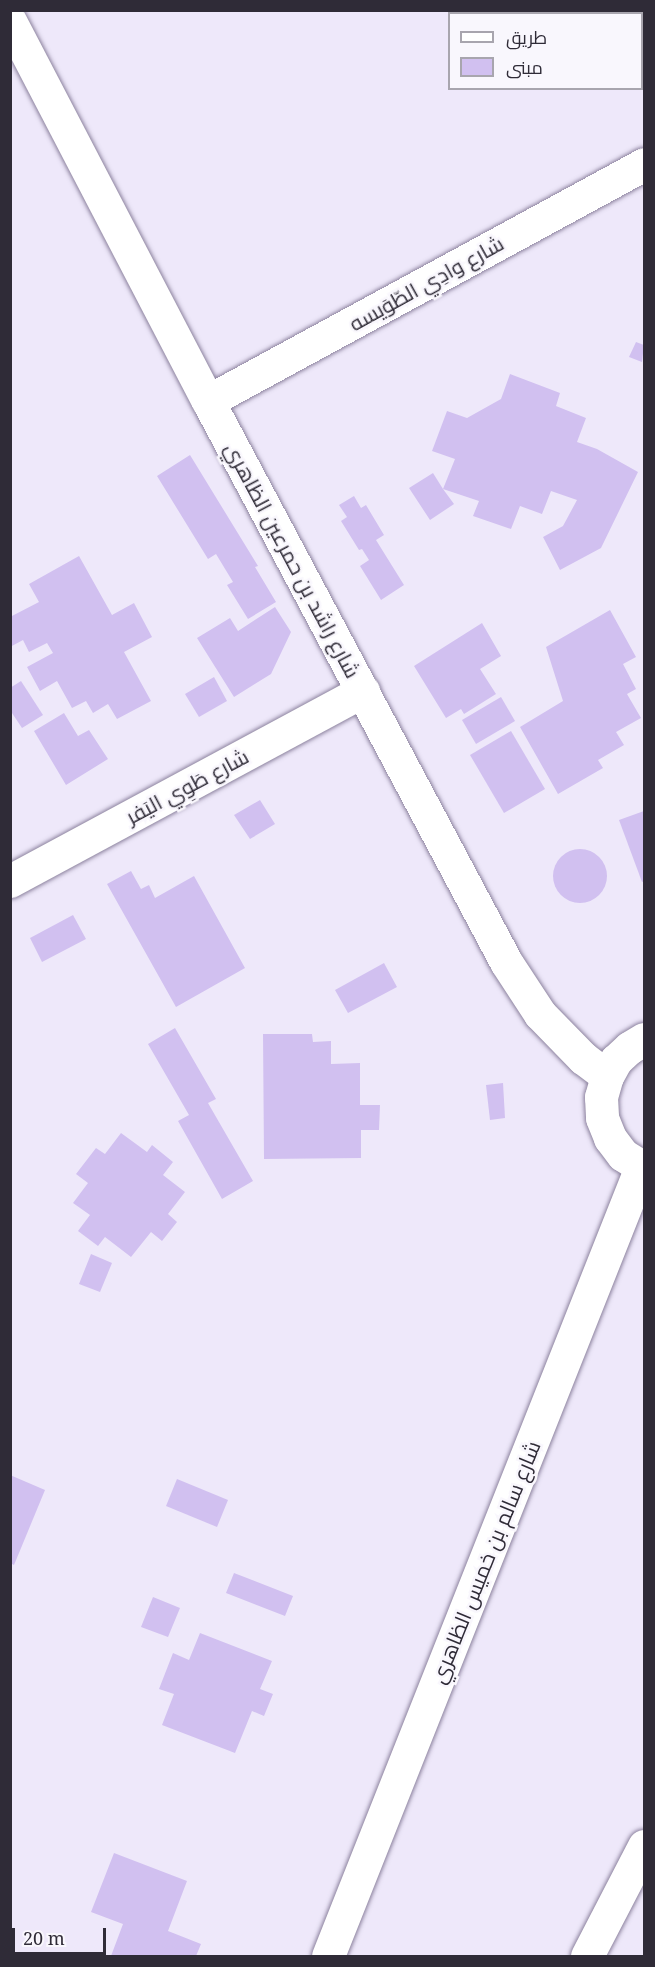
<!DOCTYPE html>
<html>
<head>
<meta charset="utf-8">
<style>
  body { margin:0 }
  #map { position:relative; width:655px; height:1967px; overflow:hidden; background:#eee8fa; font-family:"Noto Serif",Cairo,serif }
  div>[style] { position:absolute }
  .building>* { inset:0; background:#d1c0f0 }
  .round { border-radius:50% }
  .roads { filter:drop-shadow(0 0 2px #8c829e) drop-shadow(0 0 2px #8c829e) }
  .minor>* { height:33px; margin:-16.5px; padding:0 16.5px; transform-origin:16.5px; border-radius:16.5px; background:#fff }
  .highway>* { height:33px; margin:-16.5px; padding:0 16.5px; transform-origin:16.5px; border-radius:16.5px; background:#fff }
  span { translate:-50% -50%; white-space:nowrap; text-align:center; line-height:1.15; -webkit-text-stroke:5px #f9f7fd; paint-order:stroke }
  .street-label { font-size:21px; color:#2f2b37 }
  .frame { position:absolute; inset:0; border:12px solid #2f2b37; pointer-events:none }
  .legend { position:absolute; left:448px; top:12px; width:195px; height:78px; box-sizing:border-box; background:#f9f7fd; border:2px solid #a8a5ae; margin:0; padding:8px 10px; list-style:none; font-size:18px; color:#2f2b37 }
  .legend li { display:flex; align-items:center; gap:12px; height:30px }
  .legend b { width:30px; border:2px solid #a8a5ae }
  .scale { position:absolute; left:12px; top:1928px; width:94px; height:27px; box-sizing:border-box; border:3px solid #2f2b37; border-top:0; padding-left:8px; font-size:18px; line-height:21px; white-space:nowrap; color:#2f2b37; -webkit-text-stroke:4px #f9f7fd; paint-order:stroke }
</style>
</head>
<body>
<div id="map">
  <div class="building">
    <i style="clip-path:polygon(636px 342px,644px 345px,642px 362px,629px 357px)"></i>
    <i style="clip-path:polygon(510px 374px,560px 393px,556px 406px,586px 418px,577px 442px,597px 449px,638px 472px,601px 548px,560px 570px,543px 537px,563px 526px,577px 500px,551px 491px,542px 514px,520px 506px,511px 529px,473px 516px,479px 501px,443px 489px,454px 504px,430px 520px,409px 488px,433px 473px,443px 489px,455px 459px,432px 451px,447px 411px,467px 418px,501px 399px)"></i>
    <i style="clip-path:polygon(190px 455px,258px 566px,255px 567px,276px 602px,248px 619px,227px 585px,233px 582px,216px 554px,208px 559px,157px 476px)"></i>
    <i style="clip-path:polygon(354px 496px,361px 508px,366px 505px,384px 535px,376px 540px,404px 585px,381px 600px,360px 566px,369px 560px,362px 549px,359px 550px,341px 521px,347px 517px,339px 505px)"></i>
    <i style="clip-path:polygon(79px 556px,112px 615px,134px 603px,152px 637px,124px 652px,151px 701px,117px 719px,108px 704px,93px 713px,86px 701px,72px 708px,57px 681px,40px 691px,27px 667px,53px 653px,47px 643px,29px 652px,23px 640px,10px 647px,10px 617px,39px 602px,29px 584px)"></i>
    <i style="clip-path:polygon(275px 607px,291px 632px,271px 674px,234px 697px,197px 638px,230px 618px,238px 631px)"></i>
    <i style="clip-path:polygon(610px 610px,636px 657px,623px 664px,636px 689px,627px 694px,641px 718px,616px 732px,624px 745px,598px 760px,603px 768px,558px 794px,520px 727px,563px 701px,546px 647px)"></i>
    <i style="clip-path:polygon(482px 623px,501px 656px,480px 669px,496px 694px,464px 714px,461px 709px,446px 718px,414px 666px)"></i>
    <i style="clip-path:polygon(214px 677px,227px 701px,199px 717px,185px 694px)"></i>
    <i style="clip-path:polygon(21px 681px,43px 715px,22px 728px,10px 710px,10px 688px)"></i>
    <i style="clip-path:polygon(501px 697px,515px 721px,476px 744px,462px 720px)"></i>
    <i style="clip-path:polygon(64px 713px,78px 736px,89px 730px,108px 759px,66px 785px,34px 731px)"></i>
    <i style="clip-path:polygon(511px 731px,545px 789px,504px 813px,470px 755px)"></i>
    <i style="clip-path:polygon(260px 800px,275px 824px,250px 839px,234px 815px)"></i>
    <i style="clip-path:polygon(644px 811px,644px 881px,642px 882px,619px 820px)"></i>
    <i class="round" style="left:553px;top:849px;width:54px;height:54px"></i>
    <i style="clip-path:polygon(131px 871px,141px 889px,149px 885px,155px 898px,194px 876px,245px 968px,176px 1007px,107px 884px)"></i>
    <i style="clip-path:polygon(73px 915px,86px 939px,42px 962px,30px 938px)"></i>
    <i style="clip-path:polygon(384px 963px,397px 987px,348px 1013px,335px 990px)"></i>
    <i style="clip-path:polygon(175px 1028px,216px 1099px,208px 1103px,253px 1181px,222px 1199px,178px 1121px,189px 1115px,148px 1044px)"></i>
    <i style="clip-path:polygon(263px 1034px,312px 1034px,313px 1042px,331px 1041px,331px 1064px,360px 1063px,360px 1105px,380px 1105px,379px 1130px,361px 1130px,361px 1158px,264px 1159px)"></i>
    <i style="clip-path:polygon(503px 1083px,505px 1118px,490px 1120px,486px 1085px)"></i>
    <i style="clip-path:polygon(121px 1133px,147px 1152px,152px 1145px,173px 1162px,163px 1175px,185px 1192px,168px 1214px,177px 1222px,162px 1241px,151px 1232px,131px 1257px,105px 1237px,98px 1246px,78px 1231px,90px 1215px,73px 1203px,88px 1183px,76px 1174px,96px 1148px,105px 1154px)"></i>
    <i style="clip-path:polygon(91px 1254px,112px 1263px,100px 1292px,79px 1284px)"></i>
    <i style="clip-path:polygon(10px 1475px,45px 1490px,14px 1565px,10px 1563px)"></i>
    <i style="clip-path:polygon(177px 1479px,228px 1500px,217px 1527px,166px 1506px)"></i>
    <i style="clip-path:polygon(234px 1573px,293px 1596px,285px 1616px,226px 1593px)"></i>
    <i style="clip-path:polygon(153px 1597px,180px 1608px,168px 1637px,141px 1627px)"></i>
    <i style="clip-path:polygon(200px 1633px,272px 1661px,260px 1689px,273px 1694px,264px 1716px,252px 1711px,235px 1753px,162px 1725px,174px 1694px,159px 1689px,173px 1653px,189px 1660px)"></i>
    <i style="clip-path:polygon(114px 1853px,187px 1881px,168px 1931px,201px 1944px,196px 1956px,111px 1956px,123px 1924px,91px 1912px)"></i>
  </div>
  <div class="roads">
    <div class="minor">
      <i style="left:10px;top:21px;width:428px;rotate:62.5deg"></i>
      <i style="left:208px;top:401px;width:635px;rotate:62.02deg"></i>
      <i style="left:506px;top:962px;width:62px;rotate:56.8deg"></i>
      <i style="left:540px;top:1014px;width:62px;rotate:45.7deg"></i>
      <i style="left:583px;top:1058px;width:30px;rotate:37deg"></i>
      <i style="left:208px;top:401px;width:496px;rotate:-28.5deg"></i>
      <i style="left:10px;top:881px;width:401px;rotate:-28.3deg"></i>
      <i style="left:644px;top:1039px;width:17px;rotate:149deg"></i>
      <i style="left:629px;top:1048px;width:18px;rotate:137deg"></i>
      <i style="left:616px;top:1060px;width:18px;rotate:119deg"></i>
      <i style="left:607px;top:1076px;width:22px;rotate:106deg"></i>
      <i style="left:601px;top:1097px;width:21px;rotate:87deg"></i>
      <i style="left:602px;top:1118px;width:22px;rotate:68deg"></i>
      <i style="left:610px;top:1138px;width:21px;rotate:53deg"></i>
      <i style="left:623px;top:1155px;width:25px;rotate:32deg"></i>
      <i style="left:328px;top:1956px;width:849px;rotate:-68.36deg"></i>
    </div>
    <div class="highway">
      <i style="left:587px;top:1956px;width:124px;rotate:-62.6deg"></i>
    </div>
  </div>
  <div class="street-label">
    <span style="left:426px;top:283px;rotate:-29deg">شارع وادِي الطّوَيسه</span>
    <span style="left:293px;top:560px;rotate:62deg">شارع راشد بن حمرعين الظاهري</span>
    <span style="left:187px;top:786px;rotate:-28deg">شارع طَوِي اليَفر</span>
    <span style="left:485px;top:1562px;rotate:-68deg">شارع سالم بن خميس الظاهري</span>
  </div>
  <div class="frame"></div>
  <ul class="legend">
  <li><b style="height:8px;background:#fff"></b>طريق</li>
  <li><b style="height:16px;background:#d1c0f0"></b>مبنى</li>
  </ul>
  <div class="scale">20 m</div>
</div>
</body>
</html>
